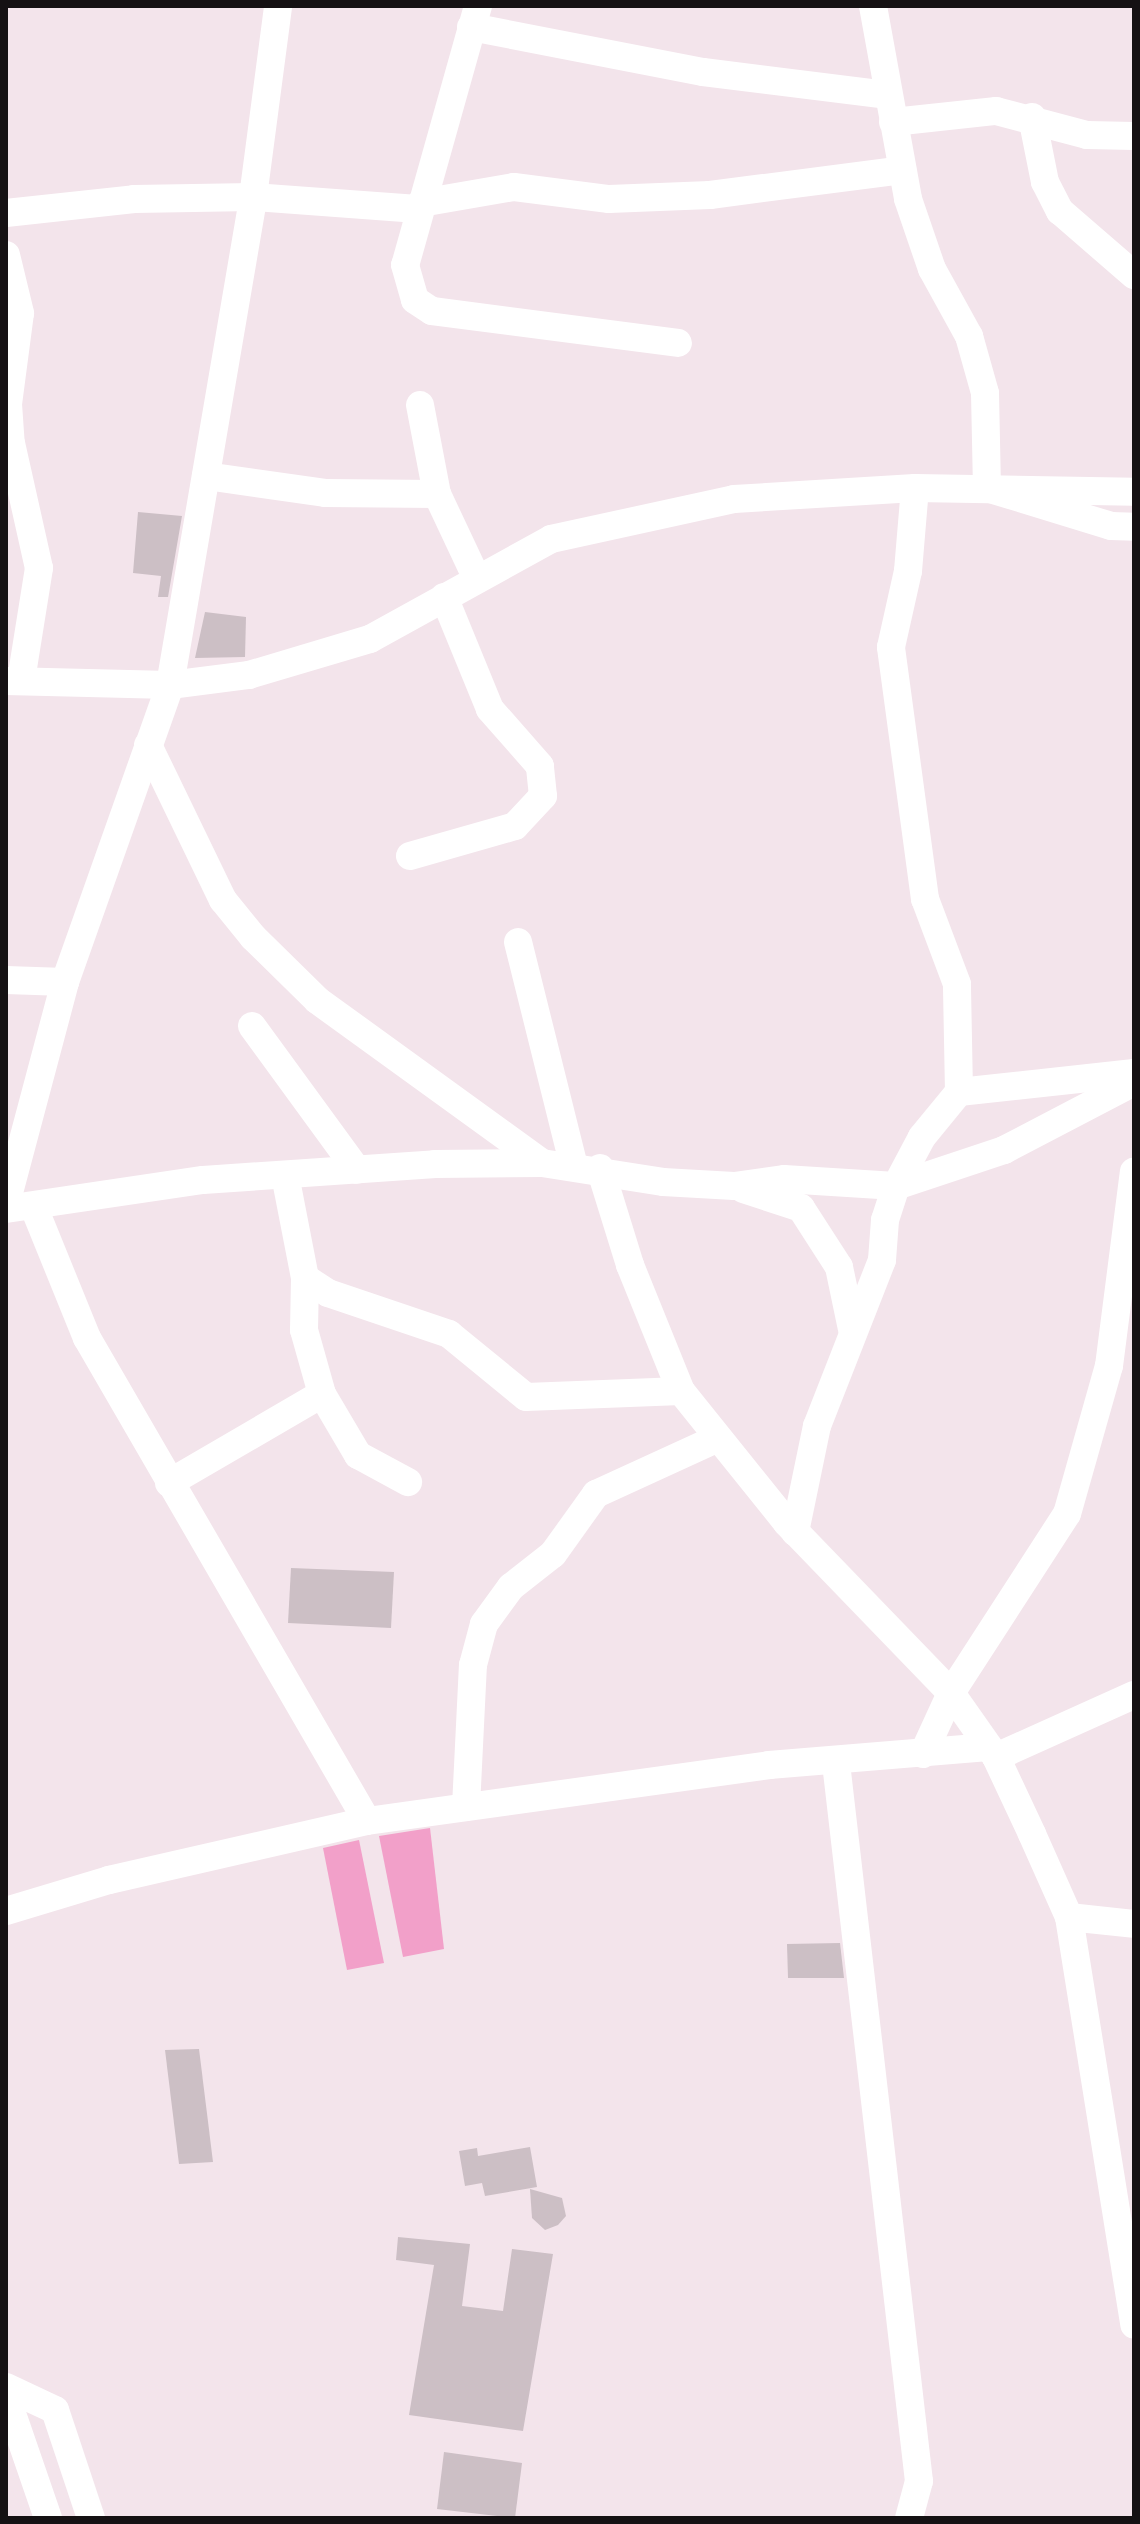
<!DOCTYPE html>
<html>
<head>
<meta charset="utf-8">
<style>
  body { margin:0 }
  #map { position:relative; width:1140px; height:2524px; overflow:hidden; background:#f3e4eb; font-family:Lato,sans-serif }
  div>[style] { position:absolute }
  .green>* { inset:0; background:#f2a0c9 }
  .building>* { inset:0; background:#ccbfc5 }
  .minor>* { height:28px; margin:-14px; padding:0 14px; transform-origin:14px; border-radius:14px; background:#fff }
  span { translate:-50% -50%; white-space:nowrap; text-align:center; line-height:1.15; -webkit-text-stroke:6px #fff; paint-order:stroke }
  .frame { position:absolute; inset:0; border:8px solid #151113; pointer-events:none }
</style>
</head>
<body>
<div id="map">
  <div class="green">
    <i style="clip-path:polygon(430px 1828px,444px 1949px,403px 1957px,379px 1836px)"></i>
    <i style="clip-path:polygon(359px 1840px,384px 1963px,347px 1970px,323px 1848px)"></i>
  </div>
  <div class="building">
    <i style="clip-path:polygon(138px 512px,182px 516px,168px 597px,158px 597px,161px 576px,133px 573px)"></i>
    <i style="clip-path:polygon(205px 612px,246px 617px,245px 657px,195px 658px)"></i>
    <i style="clip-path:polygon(291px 1568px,394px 1572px,391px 1628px,288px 1623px)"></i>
    <i style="clip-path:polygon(840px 1943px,844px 1978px,788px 1978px,787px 1944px)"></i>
    <i style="clip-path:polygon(199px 2049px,213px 2162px,179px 2164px,165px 2050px)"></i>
    <i style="clip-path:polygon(530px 2147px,537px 2187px,485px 2196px,482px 2183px,465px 2186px,459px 2151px,477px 2148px,478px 2156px)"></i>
    <i style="clip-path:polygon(530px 2189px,562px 2198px,566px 2216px,558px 2225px,545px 2230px,532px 2218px)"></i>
    <i style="clip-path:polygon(398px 2237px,470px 2244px,462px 2306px,503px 2311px,512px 2249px,553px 2254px,523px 2431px,409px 2415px,434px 2265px,396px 2260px)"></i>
    <i style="clip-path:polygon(444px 2452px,522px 2463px,515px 2518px,437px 2509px)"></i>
  </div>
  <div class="minor">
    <i style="left:478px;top:6px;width:269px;rotate:105.7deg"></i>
    <i style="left:405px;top:265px;width:36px;rotate:74deg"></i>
    <i style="left:415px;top:300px;width:20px;rotate:33deg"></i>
    <i style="left:432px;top:311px;width:248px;rotate:7.4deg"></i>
    <i style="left:873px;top:6px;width:196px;rotate:79.7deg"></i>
    <i style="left:908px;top:199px;width:74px;rotate:71.1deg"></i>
    <i style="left:932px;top:269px;width:77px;rotate:61.1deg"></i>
    <i style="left:969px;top:336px;width:59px;rotate:74.3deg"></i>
    <i style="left:985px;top:393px;width:95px;rotate:88.8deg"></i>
    <i style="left:987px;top:488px;width:130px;rotate:17deg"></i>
    <i style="left:1111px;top:526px;width:23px;rotate:2deg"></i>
    <i style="left:471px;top:27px;width:236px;rotate:11deg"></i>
    <i style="left:703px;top:72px;width:185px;rotate:7.1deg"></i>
    <i style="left:1032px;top:117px;width:66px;rotate:78.7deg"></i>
    <i style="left:1045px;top:182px;width:33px;rotate:63deg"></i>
    <i style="left:1060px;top:211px;width:98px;rotate:40.9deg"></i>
    <i style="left:893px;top:122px;width:104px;rotate:-6.1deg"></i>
    <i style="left:996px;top:111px;width:94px;rotate:14.8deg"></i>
    <i style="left:1087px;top:135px;width:47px;rotate:1.2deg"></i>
    <i style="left:421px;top:203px;width:94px;rotate:-9.8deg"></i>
    <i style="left:514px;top:187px;width:96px;rotate:7.2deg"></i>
    <i style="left:609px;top:199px;width:101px;rotate:-2.3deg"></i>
    <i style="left:710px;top:195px;width:194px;rotate:-7.4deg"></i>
    <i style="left:6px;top:213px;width:129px;rotate:-6.2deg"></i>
    <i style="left:134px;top:199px;width:119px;rotate:-1deg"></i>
    <i style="left:253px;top:197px;width:165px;rotate:4.2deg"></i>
    <i style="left:6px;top:255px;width:60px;rotate:76.4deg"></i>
    <i style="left:20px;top:313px;width:92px;rotate:97.5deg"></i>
    <i style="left:8px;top:404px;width:39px;rotate:86deg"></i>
    <i style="left:11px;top:443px;width:128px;rotate:77.4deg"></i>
    <i style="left:39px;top:568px;width:114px;rotate:99.1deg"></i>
    <i style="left:420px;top:405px;width:91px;rotate:79.2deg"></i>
    <i style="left:437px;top:494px;width:92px;rotate:64.8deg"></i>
    <i style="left:206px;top:476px;width:120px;rotate:8.1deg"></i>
    <i style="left:325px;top:493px;width:112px;rotate:0.5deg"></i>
    <i style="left:6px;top:681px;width:164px;rotate:1.4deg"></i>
    <i style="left:170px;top:685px;width:80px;rotate:-7.2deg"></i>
    <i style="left:249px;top:675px;width:126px;rotate:-16.6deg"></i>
    <i style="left:370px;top:639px;width:207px;rotate:-28.9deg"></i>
    <i style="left:551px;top:539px;width:187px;rotate:-12.3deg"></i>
    <i style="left:734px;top:499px;width:181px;rotate:-3.5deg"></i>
    <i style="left:915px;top:488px;width:219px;rotate:1deg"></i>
    <i style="left:148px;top:745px;width:172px;rotate:64.2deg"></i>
    <i style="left:223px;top:900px;width:48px;rotate:51deg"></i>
    <i style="left:253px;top:937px;width:90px;rotate:44.5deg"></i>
    <i style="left:317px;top:1000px;width:278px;rotate:35.9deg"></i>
    <i style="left:410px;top:856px;width:109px;rotate:-15.9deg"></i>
    <i style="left:515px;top:826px;width:41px;rotate:-47deg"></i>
    <i style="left:543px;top:796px;width:30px;rotate:-96deg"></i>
    <i style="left:540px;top:766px;width:76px;rotate:-131.3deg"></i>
    <i style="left:490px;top:709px;width:121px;rotate:-112.3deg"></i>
    <i style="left:518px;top:942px;width:231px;rotate:76deg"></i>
    <i style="left:6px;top:980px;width:59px;rotate:1.9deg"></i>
    <i style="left:252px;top:1026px;width:178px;rotate:53.9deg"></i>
    <i style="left:959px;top:1092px;width:176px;rotate:-6.2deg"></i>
    <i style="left:600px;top:1168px;width:102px;rotate:72.8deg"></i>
    <i style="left:630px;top:1265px;width:136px;rotate:68deg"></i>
    <i style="left:681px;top:1391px;width:169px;rotate:51.2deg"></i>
    <i style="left:787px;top:1523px;width:236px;rotate:46deg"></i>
    <i style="left:951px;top:1693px;width:78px;rotate:54.9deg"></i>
    <i style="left:996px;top:1757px;width:85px;rotate:64.9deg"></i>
    <i style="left:1032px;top:1834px;width:91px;rotate:66deg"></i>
    <i style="left:1069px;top:1917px;width:413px;rotate:80.9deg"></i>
    <i style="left:285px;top:1175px;width:105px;rotate:79deg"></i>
    <i style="left:305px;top:1278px;width:27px;rotate:33deg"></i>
    <i style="left:328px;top:1293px;width:128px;rotate:18.7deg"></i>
    <i style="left:449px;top:1334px;width:99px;rotate:39.3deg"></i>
    <i style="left:526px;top:1397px;width:155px;rotate:-2.2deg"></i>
    <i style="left:743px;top:1189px;width:61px;rotate:18.1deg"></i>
    <i style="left:801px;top:1208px;width:70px;rotate:57.2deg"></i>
    <i style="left:839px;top:1267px;width:63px;rotate:78.2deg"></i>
    <i style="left:6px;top:1204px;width:230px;rotate:-75.1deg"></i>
    <i style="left:65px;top:982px;width:315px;rotate:-70.5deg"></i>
    <i style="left:170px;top:685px;width:495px;rotate:-80.3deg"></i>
    <i style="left:253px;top:197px;width:193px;rotate:-82.5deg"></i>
    <i style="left:6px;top:1209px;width:199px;rotate:-8.4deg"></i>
    <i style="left:203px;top:1180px;width:233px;rotate:-3.9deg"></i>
    <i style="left:435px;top:1164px;width:107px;rotate:-0.5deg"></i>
    <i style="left:542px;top:1163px;width:122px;rotate:8.9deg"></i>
    <i style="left:663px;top:1182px;width:71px;rotate:3.2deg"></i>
    <i style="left:734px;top:1186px;width:50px;rotate:-8deg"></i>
    <i style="left:784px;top:1179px;width:112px;rotate:3.6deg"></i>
    <i style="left:896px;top:1186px;width:114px;rotate:-18.4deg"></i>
    <i style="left:1004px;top:1150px;width:147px;rotate:-27.6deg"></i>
    <i style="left:35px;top:1210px;width:138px;rotate:67.9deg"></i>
    <i style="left:87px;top:1338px;width:558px;rotate:59.9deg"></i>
    <i style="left:305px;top:1278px;width:52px;rotate:91.1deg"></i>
    <i style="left:304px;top:1330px;width:66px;rotate:74.3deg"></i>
    <i style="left:322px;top:1394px;width:71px;rotate:59.5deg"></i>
    <i style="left:358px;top:1455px;width:57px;rotate:28.4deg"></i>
    <i style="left:169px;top:1483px;width:177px;rotate:-30.2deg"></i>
    <i style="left:795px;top:1532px;width:108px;rotate:-78.3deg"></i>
    <i style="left:817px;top:1426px;width:178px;rotate:-68.6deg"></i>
    <i style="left:882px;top:1260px;width:40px;rotate:-85.7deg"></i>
    <i style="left:885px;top:1220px;width:36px;rotate:-72deg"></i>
    <i style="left:896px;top:1186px;width:55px;rotate:-62deg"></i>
    <i style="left:922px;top:1137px;width:58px;rotate:-50.6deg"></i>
    <i style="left:959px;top:1092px;width:108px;rotate:-91.1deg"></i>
    <i style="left:957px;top:984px;width:91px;rotate:-110.6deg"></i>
    <i style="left:925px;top:899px;width:254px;rotate:-97.7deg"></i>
    <i style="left:891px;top:647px;width:78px;rotate:-77.4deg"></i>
    <i style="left:908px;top:571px;width:83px;rotate:-85.2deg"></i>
    <i style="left:923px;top:1754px;width:67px;rotate:-65.3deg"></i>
    <i style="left:951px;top:1693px;width:213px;rotate:-57.1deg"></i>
    <i style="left:1067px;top:1514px;width:154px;rotate:-74.2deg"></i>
    <i style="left:1109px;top:1366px;width:196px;rotate:-82.7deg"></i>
    <i style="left:996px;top:1757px;width:151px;rotate:-24.2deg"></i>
    <i style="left:836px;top:1763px;width:723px;rotate:83.41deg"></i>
    <i style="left:919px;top:2481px;width:38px;rotate:105deg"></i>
    <i style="left:466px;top:1807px;width:142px;rotate:-87.2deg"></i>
    <i style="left:473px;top:1665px;width:42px;rotate:-75deg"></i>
    <i style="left:484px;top:1624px;width:46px;rotate:-53.9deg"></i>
    <i style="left:511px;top:1587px;width:53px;rotate:-38.2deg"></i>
    <i style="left:553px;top:1554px;width:74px;rotate:-54.4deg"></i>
    <i style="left:596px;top:1494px;width:132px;rotate:-24.6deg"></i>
    <i style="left:6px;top:1911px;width:108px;rotate:-16.8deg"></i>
    <i style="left:109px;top:1880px;width:265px;rotate:-12.9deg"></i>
    <i style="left:367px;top:1821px;width:406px;rotate:-7.9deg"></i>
    <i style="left:769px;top:1765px;width:220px;rotate:-4.7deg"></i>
    <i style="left:1069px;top:1917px;width:65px;rotate:6.1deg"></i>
    <i style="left:6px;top:2387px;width:54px;rotate:25.1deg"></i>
    <i style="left:55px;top:2410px;width:114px;rotate:71.6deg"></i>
    <i style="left:6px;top:2396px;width:129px;rotate:71deg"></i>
  </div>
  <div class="frame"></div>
</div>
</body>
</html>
